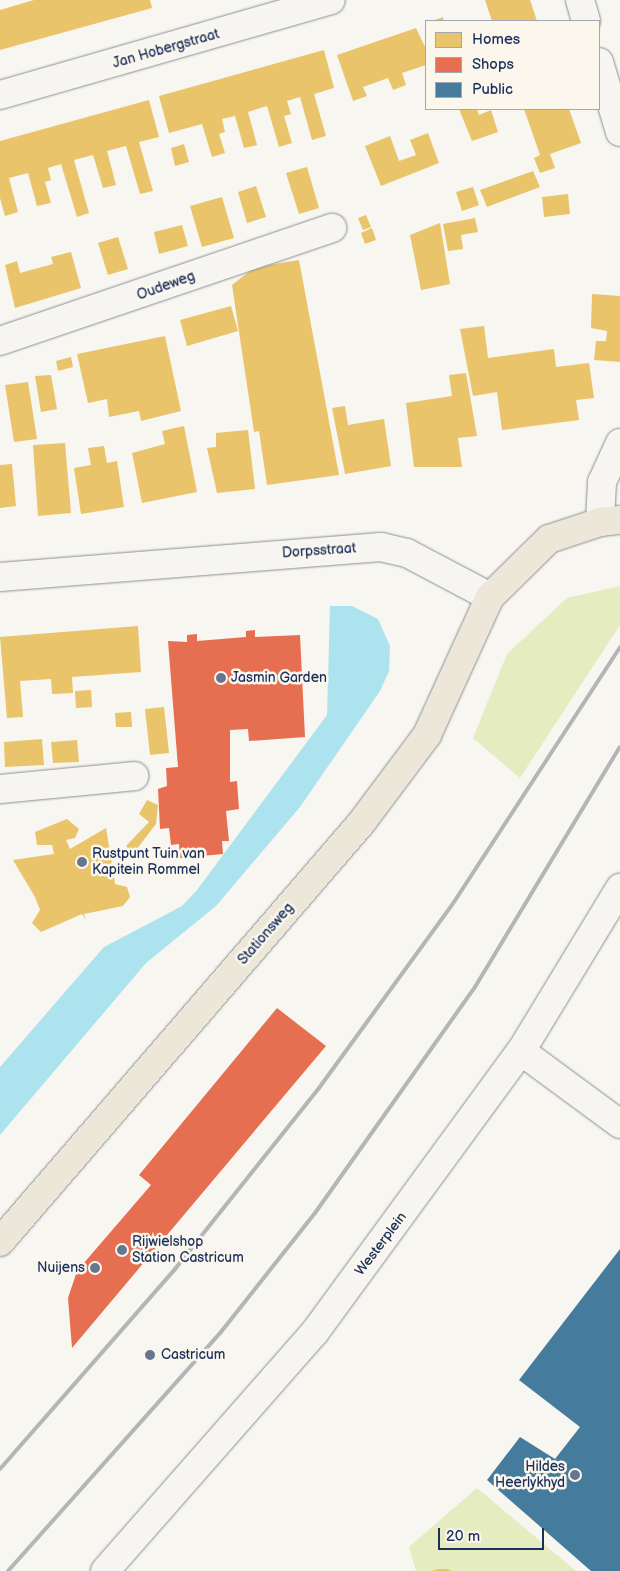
<!DOCTYPE html>
<html>
<head>
<meta charset="utf-8">
<style>
  body { margin:0 }
  #map { position:relative; width:620px; height:1571px; overflow:hidden; background:#f8f6f0; font-family:"Balsamiq Sans",sans-serif }
  div>[style] { position:absolute }
  .green>* { inset:0; background:#e4ecc0 }
  .water>* { inset:0; background:#ade3ee }
  .homes>* { inset:0; background:#e9c46a }
  .shops>* { inset:0; background:#e76f51 }
  .public>* { inset:0; background:#457b9d }
  .roads { filter:drop-shadow(0 0 1px #8b8e94) drop-shadow(0 0 1px #8b8e94) }
  .minor>* { height:28px; margin:-14px; padding:0 14px; transform-origin:14px; border-radius:14px; background:#f6f5f1 }
  .major>* { height:28px; margin:-14px; padding:0 14px; transform-origin:14px; border-radius:14px; background:#ece7d8 }
  .rail>* { height:4px; margin:-2px; padding:0 2px; transform-origin:2px; border-radius:2px; background:#b3b5b7 }
  .dots>* { width:14px; height:14px; translate:-50% -50%; box-sizing:border-box; border:2px solid #fbf7ec; border-radius:50% }
  span { translate:-50% -50%; white-space:nowrap; text-align:center; line-height:1.15; -webkit-text-stroke:5px #fbf7ec; paint-order:stroke }
  .street-label { font-size:14px; color:#1b2f5e }
  .poi-label { font-size:14px; color:#1b2f5e }
  .left { translate:0 -50%; text-align:left }
  .right { translate:-100% -50%; text-align:right }
  .legend { position:absolute; left:425px; top:20px; width:175px; height:90px; box-sizing:border-box; background:#fbf7ec; border:1px solid #a1a7b3; margin:0; padding:6px 9px; list-style:none; font-size:15px; color:#1b2f5e }
  .legend li { display:flex; align-items:center; gap:10px; height:25px }
  .legend b { width:25px; border:1px solid #a1a7b3 }
  .scale { position:absolute; left:438px; top:1528px; width:106px; height:22px; box-sizing:border-box; border:2px solid #1b2f5e; border-top:0; padding-left:6px; font-size:15px; line-height:18px; white-space:nowrap; color:#1b2f5e; -webkit-text-stroke:4px #fbf7ec; paint-order:stroke }
</style>
</head>
<body>
<div id="map">
  <div class="green">
    <i style="clip-path:polygon(620px 586px,620px 625px,520px 778px,473px 738px,507px 654px,567px 598px)"></i>
    <i style="clip-path:polygon(477px 1488px,563px 1560px,576px 1571px,416px 1571px,409px 1547px)"></i>
  </div>
  <div class="water">
    <i style="clip-path:polygon(330px 606px,352px 606px,378px 619px,390px 646px,389px 671px,380px 691px,300px 807px,216px 906px,146px 963px,0 1135px,0 1067px,104px 947px,182px 906px,197px 890px,327px 715px)"></i>
  </div>
  <div class="homes">
    <i style="clip-path:polygon(34px 0,150px 0,152px 8px,0 50px,0 10px)"></i>
    <i style="clip-path:polygon(485px 0,530px 0,537px 21px,492px 21px)"></i>
    <i style="clip-path:polygon(443px 17px,444px 21px,432px 21px)"></i>
    <i style="clip-path:polygon(416px 28px,426px 49px,426px 65px,402px 73px,406px 85px,393px 90px,388px 78px,363px 87px,367px 96px,353px 101px,337px 55px)"></i>
    <i style="clip-path:polygon(324px 50px,334px 88px,314px 94px,326px 136px,312px 140px,300px 97px,287px 101px,291px 114px,284px 116px,292px 143px,279px 147px,267px 106px,248px 112px,257px 145px,244px 148px,235px 116px,222px 119px,225px 132px,219px 134px,225px 153px,212px 157px,202px 124px,169px 133px,159px 96px)"></i>
    <i style="clip-path:polygon(149px 100px,159px 137px,139px 142px,153px 191px,140px 194px,126px 146px,107px 151px,116px 185px,103px 188px,93px 155px,74px 160px,89px 213px,77px 217px,61px 164px,48px 168px,51px 180px,45px 182px,51px 203px,37px 206px,28px 173px,9px 178px,18px 212px,5px 216px,0 198px,0 141px)"></i>
    <i style="clip-path:polygon(459px 109px,477px 109px,479px 115px,491px 110px,498px 132px,472px 141px)"></i>
    <i style="clip-path:polygon(524px 109px,569px 109px,581px 143px,550px 154px,555px 168px,540px 173px,534px 158px,540px 155px)"></i>
    <i style="clip-path:polygon(428px 133px,439px 163px,381px 186px,365px 146px,390px 136px,399px 161px,416px 155px,410px 140px)"></i>
    <i style="clip-path:polygon(184px 144px,189px 162px,175px 166px,171px 148px)"></i>
    <i style="clip-path:polygon(307px 167px,319px 208px,299px 214px,286px 173px)"></i>
    <i style="clip-path:polygon(533px 171px,540px 187px,487px 207px,480px 190px)"></i>
    <i style="clip-path:polygon(256px 186px,266px 217px,247px 223px,238px 192px)"></i>
    <i style="clip-path:polygon(473px 187px,479px 205px,462px 211px,456px 192px)"></i>
    <i style="clip-path:polygon(568px 194px,570px 214px,544px 217px,542px 197px)"></i>
    <i style="clip-path:polygon(222px 197px,234px 238px,202px 247px,190px 206px)"></i>
    <i style="clip-path:polygon(366px 215px,371px 227px,363px 230px,358px 218px)"></i>
    <i style="clip-path:polygon(475px 218px,478px 232px,461px 235px,463px 249px,448px 251px,443px 224px)"></i>
    <i style="clip-path:polygon(440px 223px,450px 284px,421px 290px,410px 235px)"></i>
    <i style="clip-path:polygon(182px 225px,188px 246px,159px 254px,154px 232px)"></i>
    <i style="clip-path:polygon(372px 228px,376px 240px,365px 244px,361px 233px)"></i>
    <i style="clip-path:polygon(118px 237px,128px 269px,108px 275px,98px 243px)"></i>
    <i style="clip-path:polygon(71px 252px,81px 288px,15px 308px,5px 265px,17px 261px,20px 273px,53px 264px,51px 257px)"></i>
    <i style="clip-path:polygon(299px 260px,339px 475px,267px 485px,259px 431px,254px 432px,232px 285px,255px 267px)"></i>
    <i style="clip-path:polygon(592px 294px,620px 296px,620px 362px,594px 360px,596px 341px,606px 341px,607px 331px,591px 328px)"></i>
    <i style="clip-path:polygon(231px 306px,238px 331px,187px 346px,180px 320px)"></i>
    <i style="clip-path:polygon(484px 326px,488px 358px,554px 349px,556px 367px,589px 363px,594px 398px,576px 400px,579px 420px,502px 430px,497px 392px,473px 396px,460px 329px)"></i>
    <i style="clip-path:polygon(165px 336px,181px 411px,141px 421px,139px 411px,109px 417px,107px 399px,88px 403px,77px 354px)"></i>
    <i style="clip-path:polygon(71px 357px,73px 367px,58px 371px,56px 361px)"></i>
    <i style="clip-path:polygon(466px 373px,477px 436px,458px 438px,462px 467px,414px 467px,406px 403px,452px 396px,449px 375px)"></i>
    <i style="clip-path:polygon(51px 375px,57px 409px,41px 412px,35px 376px)"></i>
    <i style="clip-path:polygon(28px 382px,37px 439px,14px 442px,5px 385px)"></i>
    <i style="clip-path:polygon(345px 406px,348px 425px,384px 419px,391px 466px,345px 474px,332px 408px)"></i>
    <i style="clip-path:polygon(184px 426px,197px 492px,142px 503px,132px 453px,165px 444px,162px 431px)"></i>
    <i style="clip-path:polygon(248px 430px,255px 489px,217px 493px,207px 448px,216px 447px,216px 433px)"></i>
    <i style="clip-path:polygon(65px 443px,71px 513px,38px 516px,33px 445px)"></i>
    <i style="clip-path:polygon(104px 446px,107px 463px,117px 461px,124px 507px,81px 514px,74px 468px,91px 465px,88px 448px)"></i>
    <i style="clip-path:polygon(12px 464px,16px 506px,0 508px,0 465px)"></i>
    <i style="clip-path:polygon(138px 626px,141px 672px,72px 677px,73px 693px,52px 694px,51px 679px,20px 681px,23px 717px,7px 718px,0 637px)"></i>
    <i style="clip-path:polygon(91px 690px,92px 707px,76px 708px,75px 691px)"></i>
    <i style="clip-path:polygon(164px 707px,169px 753px,150px 755px,145px 709px)"></i>
    <i style="clip-path:polygon(131px 712px,132px 727px,116px 727px,115px 713px)"></i>
    <i style="clip-path:polygon(42px 739px,44px 765px,5px 767px,4px 742px)"></i>
    <i style="clip-path:polygon(77px 740px,79px 762px,53px 763px,51px 742px)"></i>
    <i style="clip-path:polygon(147px 800px,158px 805px,156px 824px,133px 854px,126px 846px,149px 822px,139px 814px)"></i>
    <i style="clip-path:polygon(67px 819px,79px 829px,75px 838px,66px 840px,70px 849px,106px 828px,115px 884px,127px 887px,130px 897px,123px 906px,84px 914px,86px 920px,82px 914px,41px 932px,32px 923px,40px 910px,35px 897px,13px 860px,54px 854px,52px 845px,37px 845px,35px 832px)"></i>
    <i style="clip-path:polygon(447px 1569px,452px 1571px,432px 1571px,438px 1569px)"></i>
  </div>
  <div class="shops">
    <i style="clip-path:polygon(255px 630px,255px 637px,300px 635px,305px 737px,249px 741px,248px 729px,230px 730px,230px 782px,237px 781px,239px 809px,226px 811px,229px 841px,222px 841px,223px 854px,180px 858px,179px 844px,171px 845px,169px 828px,160px 829px,158px 789px,167px 786px,166px 768px,178px 767px,168px 641px,187px 642px,187px 635px,197px 634px,197px 641px,246px 637px,246px 631px)"></i>
    <i style="clip-path:polygon(277px 1008px,326px 1046px,72px 1348px,68px 1298px,77px 1271px,151px 1185px,139px 1175px)"></i>
  </div>
  <div class="public">
    <i style="clip-path:polygon(620px 1249px,620px 1571px,591px 1571px,487px 1480px,520px 1437px,555px 1459px,580px 1427px,519px 1380px)"></i>
  </div>
  <div class="roads">
    <div class="minor">
      <i style="left:580px;top:0;width:22px;rotate:74deg"></i>
      <i style="left:599px;top:62px;width:73px;rotate:73.3deg"></i>
      <i style="left:0;top:95px;width:344px;rotate:-16deg"></i>
      <i style="left:0;top:341px;width:351px;rotate:-18.8deg"></i>
      <i style="left:600px;top:522px;width:40px;rotate:-87.1deg"></i>
      <i style="left:602px;top:482px;width:43px;rotate:-65.2deg"></i>
      <i style="left:0;top:577px;width:382px;rotate:-4.5deg"></i>
      <i style="left:381px;top:547px;width:27px;rotate:13deg"></i>
      <i style="left:407px;top:553px;width:94px;rotate:27.9deg"></i>
      <i style="left:0;top:789px;width:135px;rotate:-5.5deg"></i>
      <i style="left:521px;top:1051px;width:123px;rotate:36.4deg"></i>
      <i style="left:105px;top:1571px;width:318px;rotate:-48.7deg"></i>
      <i style="left:315px;top:1332px;width:348px;rotate:-53.8deg"></i>
      <i style="left:521px;top:1051px;width:191px;rotate:-58.7deg"></i>
    </div>
    <div class="major">
      <i style="left:0;top:1242px;width:554px;rotate:-49.24deg"></i>
      <i style="left:362px;top:822px;width:109px;rotate:-53.2deg"></i>
      <i style="left:427px;top:735px;width:152px;rotate:-65.5deg"></i>
      <i style="left:490px;top:597px;width:83px;rotate:-44.5deg"></i>
      <i style="left:549px;top:539px;width:54px;rotate:-18.4deg"></i>
      <i style="left:600px;top:522px;width:20px;rotate:-6deg"></i>
    </div>
  </div>
  <div class="rail">
    <i style="left:0;top:1469px;width:266px;rotate:-48.8deg"></i>
    <i style="left:175px;top:1269px;width:231px;rotate:-51.5deg"></i>
    <i style="left:319px;top:1088px;width:226px;rotate:-54deg"></i>
    <i style="left:452px;top:905px;width:308px;rotate:-56.9deg"></i>
    <i style="left:8px;top:1571px;width:320px;rotate:-48.3deg"></i>
    <i style="left:221px;top:1332px;width:152px;rotate:-51.7deg"></i>
    <i style="left:315px;top:1213px;width:277px;rotate:-54.7deg"></i>
    <i style="left:475px;top:987px;width:280px;rotate:-58.9deg"></i>
  </div>
  <div class="dots">
    <i style="left:221px;top:678px;background:#687591"></i>
    <i style="left:82px;top:862px;background:#687591"></i>
    <i style="left:122px;top:1250px;background:#687591"></i>
    <i style="left:95px;top:1268px;background:#687591"></i>
    <i style="left:150px;top:1355px;background:#687591"></i>
    <i style="left:575px;top:1475px;background:#687591"></i>
  </div>
  <div class="street-label">
    <span style="left:166px;top:49px;rotate:-16deg">Jan Hobergstraat</span>
    <span style="left:166px;top:286px;rotate:-20deg">Oudeweg</span>
    <span style="left:319px;top:551px;rotate:-4deg">Dorpsstraat</span>
    <span style="left:266px;top:934px;rotate:-49deg">Stationsweg</span>
    <span style="left:381px;top:1244px;rotate:-53deg">Westerplein</span>
  </div>
  <div class="poi-label">
    <span class="left" style="left:231px;top:678px">Jasmin Garden</span>
    <span class="left" style="left:92px;top:862px">Rustpunt Tuin van<br>Kapitein Rommel</span>
    <span class="left" style="left:132px;top:1250px">Rijwielshop<br>Station Castricum</span>
    <span class="right" style="left:85px;top:1268px">Nuijens</span>
    <span class="left" style="left:161px;top:1355px">Castricum</span>
    <span class="right" style="left:565px;top:1475px">Hildes<br>Heerlykhyd</span>
  </div>
  <ul class="legend">
  <li><b style="height:14px;background:#e9c46a"></b>Homes</li>
  <li><b style="height:14px;background:#e76f51"></b>Shops</li>
  <li><b style="height:14px;background:#457b9d"></b>Public</li>
  </ul>
  <div class="scale">20 m</div>
</div>
</body>
</html>
